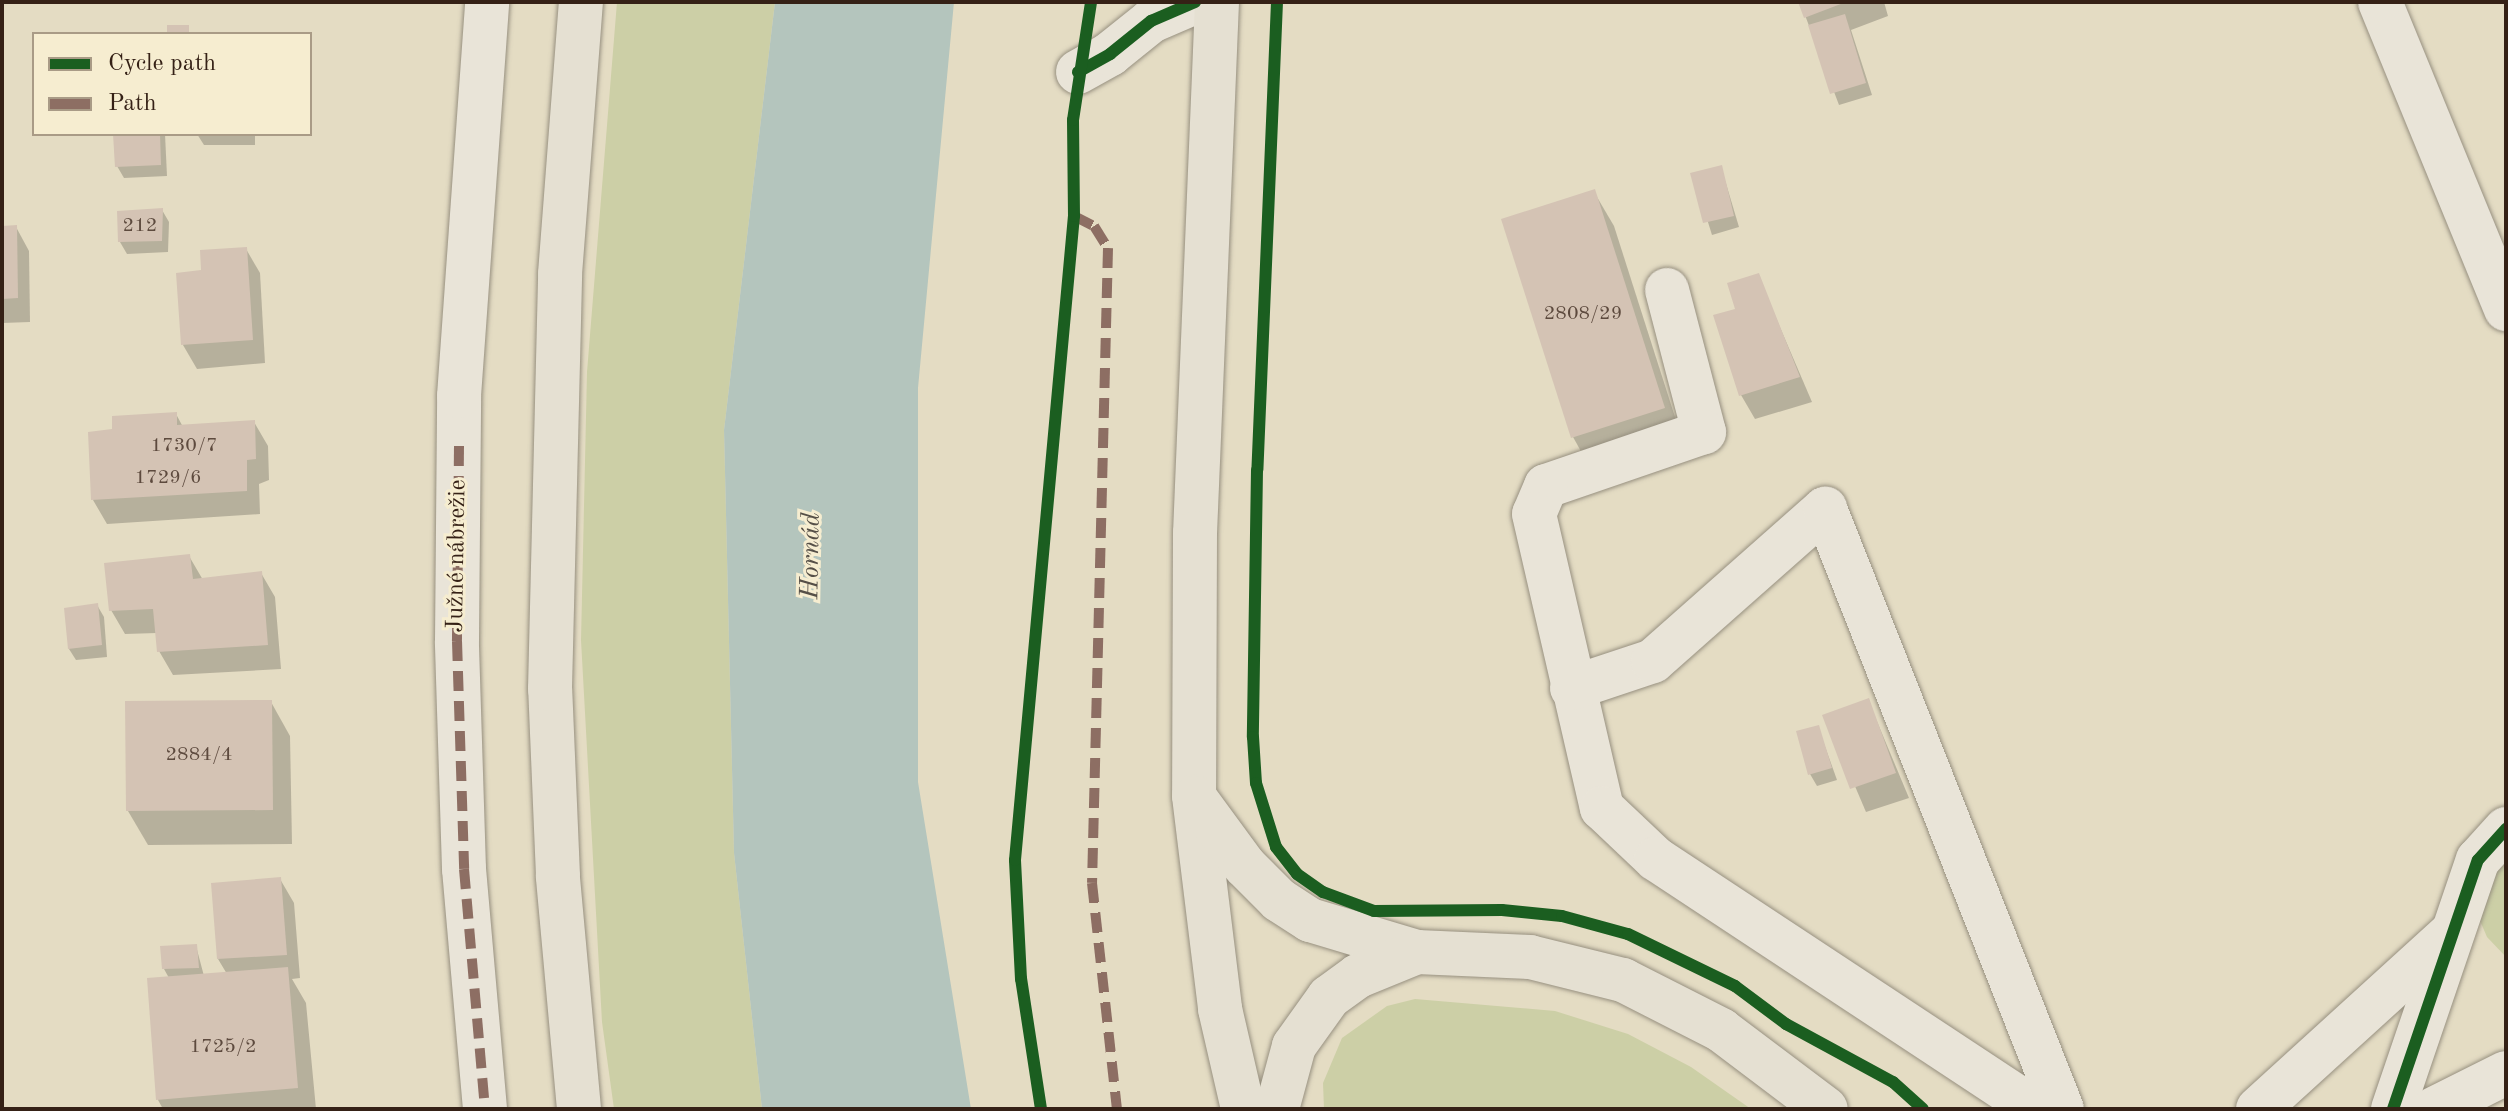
<!DOCTYPE html>
<html>
<head>
<meta charset="utf-8">
<style>
  body { margin:0 }
  #map { position:relative; width:2508px; height:1111px; overflow:hidden; background:#e4dcc3; font-family:"Old Standard TT",serif }
  div>[style] { position:absolute }
  .green>* { inset:0; background:#cccfa6 }
  .water>* { inset:0; background:#b4c5bd }
  .shadow>* { inset:0; background:#0003 }
  .building>* { inset:0; background:#d4c3b4 }
  .roads { filter:drop-shadow(0 0 2px #979080) drop-shadow(0 0 2px #979080) }
  .minor>* { height:44px; margin:-22px; padding:0 22px; transform-origin:22px; border-radius:22px; background:#e9e4d8 }
  .highway>* { height:44px; margin:-22px; padding:0 22px; transform-origin:22px; border-radius:22px; background:#e5e0d2 }
  .quiet>* { height:10px; margin-top:-5px; transform-origin:0; background:repeating-linear-gradient(90deg,#8d6e63 0 20px,transparent 0 30px) }
  .cycleway>* { height:12px; margin:-6px; padding:0 6px; transform-origin:6px; border-radius:6px; background:#1b5e20 }
  span { translate:-50% -50%; white-space:nowrap; text-align:center; line-height:1.15; -webkit-text-stroke:6px #f6edd0; paint-order:stroke }
  .number-label { font-size:20px; color:#5d4a3e }
  .number-label span { -webkit-text-stroke-width:0 }
  .street-label { font-size:24px; color:#352116 }
  .water-label { font-size:26px; color:#554f47; font-style:italic }
  .frame { position:absolute; inset:0; border:4px solid #352116; pointer-events:none }
  .legend { position:absolute; left:32px; top:32px; width:280px; height:104px; box-sizing:border-box; background:#f6edd0; border:2px solid #a99b86; margin:0; padding:10px 14px; list-style:none; font-size:24px; color:#352116 }
  .legend li { display:flex; align-items:center; gap:16px; height:40px }
  .legend b { width:40px; border:2px solid #a99b86 }
</style>
</head>
<body>
<div id="map">
  <div class="green">
    <i style="clip-path:polygon(617px 2px,775px 2px,724px 430px,734px 853px,762px 1109px,614px 1109px,602px 1022px,581px 640px,587px 372px)"></i>
    <i style="clip-path:polygon(2506px 864px,2506px 957px,2487px 937px,2478px 916px,2487px 879px)"></i>
    <i style="clip-path:polygon(1415px 999px,1555px 1011px,1628px 1034px,1691px 1067px,1751px 1109px,1324px 1109px,1323px 1083px,1342px 1038px,1387px 1006px)"></i>
  </div>
  <div class="water">
    <i style="clip-path:polygon(775px 2px,954px 2px,918px 388px,918px 782px,971px 1109px,762px 1109px,734px 853px,724px 430px)"></i>
  </div>
  <div class="shadow">
    <i style="clip-path:polygon(1800px 2px,1884px 2px,1888px 16px,1851px 30px,1872px 95px,1839px 105px)"></i>
    <i style="clip-path:polygon(115px 134px,165px 134px,167px 176px,124px 178px,117px 166px)"></i>
    <i style="clip-path:polygon(197px 134px,255px 134px,255px 145px,204px 145px)"></i>
    <i style="clip-path:polygon(1721px 167px,1739px 227px,1712px 235px,1693px 174px)"></i>
    <i style="clip-path:polygon(1594px 192px,1614px 226px,1683px 442px,1592px 471px,1573px 437px)"></i>
    <i style="clip-path:polygon(162px 210px,169px 222px,168px 252px,127px 254px,120px 242px)"></i>
    <i style="clip-path:polygon(16px 227px,29px 251px,30px 322px,2px 323px,2px 228px)"></i>
    <i style="clip-path:polygon(246px 249px,260px 273px,265px 363px,197px 369px,183px 345px,203px 272px)"></i>
    <i style="clip-path:polygon(1758px 276px,1812px 402px,1755px 419px,1741px 395px,1738px 310px)"></i>
    <i style="clip-path:polygon(176px 414px,183px 427px,254px 422px,268px 446px,269px 480px,259px 484px,260px 514px,107px 524px,93px 500px,114px 431px)"></i>
    <i style="clip-path:polygon(189px 556px,203px 580px,261px 573px,275px 597px,281px 669px,173px 675px,159px 651px,157px 633px,125px 634px,111px 610px)"></i>
    <i style="clip-path:polygon(97px 605px,104px 617px,107px 657px,76px 660px,69px 649px)"></i>
    <i style="clip-path:polygon(1868px 700px,1909px 798px,1866px 812px,1825px 716px)"></i>
    <i style="clip-path:polygon(271px 702px,290px 736px,292px 844px,148px 845px,128px 811px)"></i>
    <i style="clip-path:polygon(1818px 727px,1837px 780px,1817px 786px,1810px 774px)"></i>
    <i style="clip-path:polygon(280px 879px,294px 903px,300px 978px,292px 979px,306px 1003px,316px 1109px,163px 1109px,158px 1100px,169px 978px,164px 969px,196px 946px,204px 976px,227px 974px,218px 959px)"></i>
  </div>
  <div class="building">
    <i style="clip-path:polygon(1798px 2px,1846px 2px,1804px 18px)"></i>
    <i style="clip-path:polygon(1845px 14px,1866px 83px,1830px 94px,1808px 25px)"></i>
    <i style="clip-path:polygon(167px 25px,189px 25px,189px 34px,167px 34px)"></i>
    <i style="clip-path:polygon(113px 134px,160px 134px,161px 165px,115px 167px)"></i>
    <i style="clip-path:polygon(1722px 165px,1734px 216px,1703px 223px,1690px 173px)"></i>
    <i style="clip-path:polygon(1595px 189px,1665px 408px,1571px 438px,1501px 219px)"></i>
    <i style="clip-path:polygon(163px 208px,162px 241px,118px 242px,117px 211px)"></i>
    <i style="clip-path:polygon(17px 225px,18px 298px,2px 299px,2px 226px)"></i>
    <i style="clip-path:polygon(247px 247px,253px 340px,181px 345px,176px 273px,201px 270px,200px 250px)"></i>
    <i style="clip-path:polygon(1759px 273px,1800px 377px,1739px 396px,1713px 315px,1735px 309px,1727px 283px)"></i>
    <i style="clip-path:polygon(177px 412px,177px 425px,255px 420px,256px 459px,247px 460px,247px 491px,91px 500px,88px 432px,112px 429px,112px 416px)"></i>
    <i style="clip-path:polygon(190px 554px,193px 579px,262px 571px,268px 645px,157px 652px,153px 609px,109px 611px,104px 563px)"></i>
    <i style="clip-path:polygon(98px 603px,102px 645px,68px 649px,64px 608px)"></i>
    <i style="clip-path:polygon(1869px 698px,1896px 773px,1850px 789px,1822px 715px)"></i>
    <i style="clip-path:polygon(272px 700px,273px 810px,126px 811px,125px 701px)"></i>
    <i style="clip-path:polygon(1819px 725px,1832px 768px,1808px 775px,1796px 731px)"></i>
    <i style="clip-path:polygon(281px 877px,287px 955px,217px 959px,211px 883px)"></i>
    <i style="clip-path:polygon(197px 944px,199px 968px,162px 969px,160px 946px)"></i>
    <i style="clip-path:polygon(288px 967px,298px 1088px,156px 1100px,147px 978px)"></i>
  </div>
  <div class="roads">
    <div class="minor">
      <i style="left:2380px;top:2px;width:332px;rotate:67.7deg"></i>
      <i style="left:1078px;top:72px;width:37px;rotate:-29deg"></i>
      <i style="left:1110px;top:54px;width:53px;rotate:-38.8deg"></i>
      <i style="left:1151px;top:21px;width:48px;rotate:-23.4deg"></i>
      <i style="left:1667px;top:290px;width:147px;rotate:75.4deg"></i>
      <i style="left:1704px;top:432px;width:167px;rotate:161.1deg"></i>
      <i style="left:1546px;top:486px;width:30px;rotate:113deg"></i>
      <i style="left:1534px;top:514px;width:302px;rotate:77deg"></i>
      <i style="left:1602px;top:808px;width:74px;rotate:43.4deg"></i>
      <i style="left:1656px;top:859px;width:454px;rotate:33.4deg"></i>
      <i style="left:1572px;top:688px;width:85px;rotate:-18.4deg"></i>
      <i style="left:1653px;top:661px;width:230px;rotate:-41.5deg"></i>
      <i style="left:1825px;top:509px;width:645px;rotate:68.45deg"></i>
      <i style="left:485px;top:1109px;width:241px;rotate:-95deg"></i>
      <i style="left:464px;top:869px;width:228px;rotate:-91.8deg"></i>
      <i style="left:457px;top:641px;width:245px;rotate:-89.5deg"></i>
      <i style="left:459px;top:396px;width:395px;rotate:-85.9deg"></i>
      <i style="left:2258px;top:1109px;width:260px;rotate:-42.3deg"></i>
      <i style="left:2393px;top:1109px;width:263px;rotate:-71.2deg"></i>
      <i style="left:2478px;top:860px;width:42px;rotate:-47.9deg"></i>
      <i style="left:2434px;top:1109px;width:80px;rotate:-26.6deg"></i>
    </div>
    <div class="highway">
      <i style="left:1217px;top:2px;width:531px;rotate:92.37deg"></i>
      <i style="left:1195px;top:533px;width:263px;rotate:90.2deg"></i>
      <i style="left:1194px;top:796px;width:215px;rotate:83deg"></i>
      <i style="left:1220px;top:1009px;width:103px;rotate:77deg"></i>
      <i style="left:1195px;top:798px;width:84px;rotate:53.7deg"></i>
      <i style="left:1245px;top:866px;width:48px;rotate:45deg"></i>
      <i style="left:1279px;top:900px;width:37px;rotate:33deg"></i>
      <i style="left:1310px;top:920px;width:112px;rotate:16.7deg"></i>
      <i style="left:1417px;top:952px;width:113px;rotate:2.5deg"></i>
      <i style="left:1530px;top:957px;width:96px;rotate:13.9deg"></i>
      <i style="left:1623px;top:980px;width:110px;rotate:27deg"></i>
      <i style="left:1721px;top:1030px;width:131px;rotate:37deg"></i>
      <i style="left:579px;top:1109px;width:234px;rotate:-95.2deg"></i>
      <i style="left:558px;top:876px;width:187px;rotate:-92.4deg"></i>
      <i style="left:550px;top:689px;width:415px;rotate:-88.6deg"></i>
      <i style="left:560px;top:274px;width:273px;rotate:-85.6deg"></i>
      <i style="left:1277px;top:1109px;width:65px;rotate:-74.9deg"></i>
      <i style="left:1294px;top:1046px;width:60px;rotate:-54.5deg"></i>
      <i style="left:1329px;top:997px;width:36px;rotate:-36deg"></i>
      <i style="left:1358px;top:976px;width:64px;rotate:-22.1deg"></i>
    </div>
  </div>
  <div class="quiet">
    <i style="left:1074px;top:216px;width:22px;rotate:27deg"></i>
    <i style="left:1094px;top:226px;width:26px;rotate:58deg"></i>
    <i style="left:1108px;top:248px;width:635px;rotate:91.44deg"></i>
    <i style="left:1092px;top:883px;width:227px;rotate:83.7deg"></i>
    <i style="left:459px;top:446px;width:195px;rotate:90.6deg"></i>
    <i style="left:457px;top:641px;width:228px;rotate:88.2deg"></i>
    <i style="left:464px;top:869px;width:241px;rotate:85deg"></i>
  </div>
  <div class="cycleway">
    <i style="left:1277px;top:2px;width:468px;rotate:92.4deg"></i>
    <i style="left:1257px;top:470px;width:267px;rotate:90.9deg"></i>
    <i style="left:1253px;top:737px;width:46px;rotate:86.3deg"></i>
    <i style="left:1256px;top:783px;width:67px;rotate:72.6deg"></i>
    <i style="left:1276px;top:847px;width:34px;rotate:52deg"></i>
    <i style="left:1297px;top:874px;width:32px;rotate:35deg"></i>
    <i style="left:1323px;top:892px;width:54px;rotate:20.4deg"></i>
    <i style="left:1374px;top:911px;width:128px;rotate:-0.4deg"></i>
    <i style="left:1502px;top:910px;width:60px;rotate:5.7deg"></i>
    <i style="left:1562px;top:916px;width:68px;rotate:15.3deg"></i>
    <i style="left:1628px;top:934px;width:119px;rotate:25.9deg"></i>
    <i style="left:1735px;top:986px;width:64px;rotate:36.7deg"></i>
    <i style="left:1786px;top:1024px;width:122px;rotate:28.5deg"></i>
    <i style="left:1893px;top:1082px;width:40px;rotate:42deg"></i>
    <i style="left:1078px;top:72px;width:37px;rotate:-29deg"></i>
    <i style="left:1110px;top:54px;width:53px;rotate:-38.8deg"></i>
    <i style="left:1151px;top:21px;width:48px;rotate:-23.4deg"></i>
    <i style="left:1041px;top:1109px;width:132px;rotate:-98.7deg"></i>
    <i style="left:1021px;top:979px;width:119px;rotate:-92.9deg"></i>
    <i style="left:1015px;top:860px;width:647px;rotate:-84.77deg"></i>
    <i style="left:1074px;top:216px;width:96px;rotate:-90.6deg"></i>
    <i style="left:1073px;top:120px;width:119px;rotate:-81.3deg"></i>
    <i style="left:2393px;top:1109px;width:263px;rotate:-71.2deg"></i>
    <i style="left:2478px;top:860px;width:42px;rotate:-47.9deg"></i>
  </div>
  <div class="number-label">
    <span style="left:140px;top:226px">212</span>
    <span style="left:1583px;top:314px">2808/29</span>
    <span style="left:184px;top:446px">1730/7</span>
    <span style="left:168px;top:478px">1729/6</span>
    <span style="left:199px;top:755px">2884/4</span>
    <span style="left:223px;top:1047px">1725/2</span>
  </div>
  <div class="street-label">
    <span style="left:458px;top:556px;rotate:-89deg">Južné nábrežie</span>
  </div>
  <div class="water-label">
    <span style="left:812px;top:556px;rotate:-89deg">Hornád</span>
  </div>
  <div class="frame"></div>
  <ul class="legend">
  <li><b style="height:10px;background:#1b5e20"></b>Cycle path</li>
  <li><b style="height:10px;background:#8d6e63"></b>Path</li>
  </ul>
</div>
</body>
</html>
